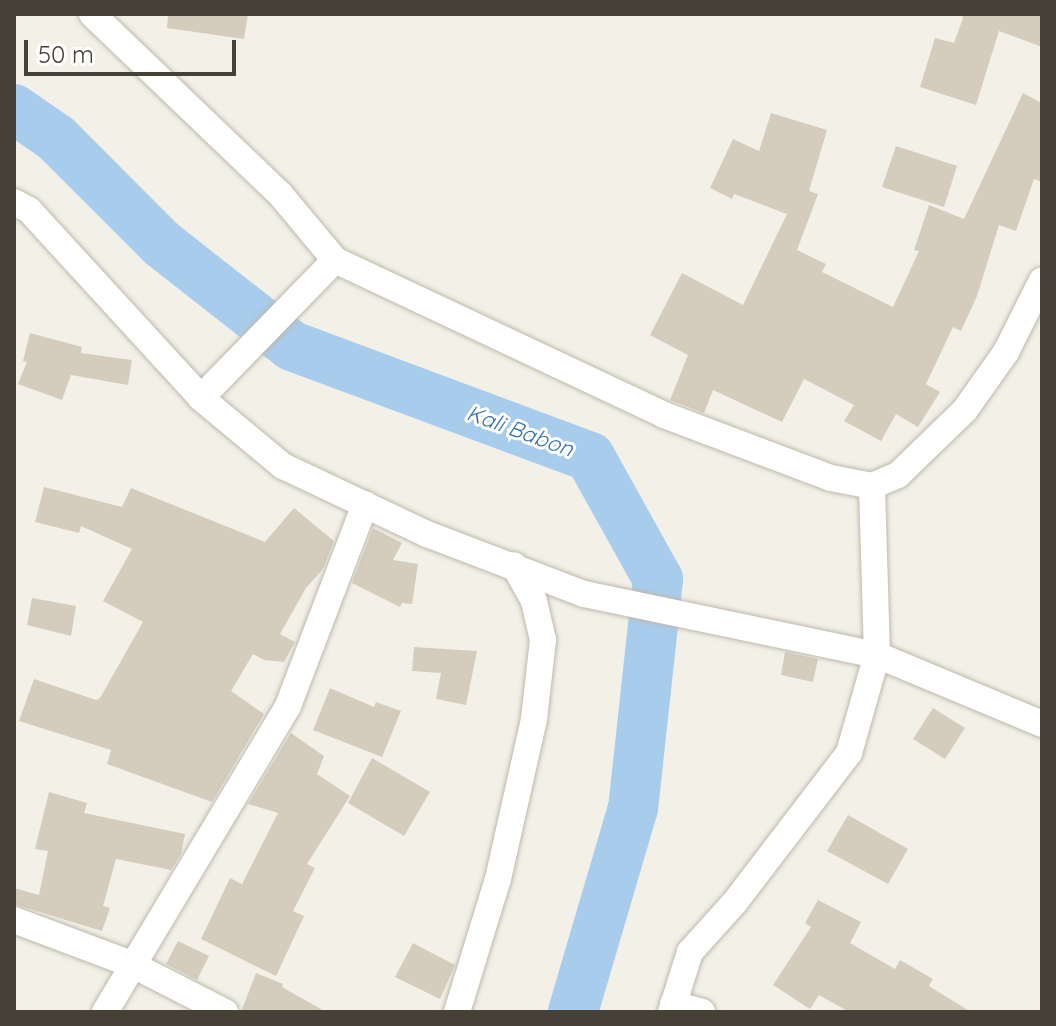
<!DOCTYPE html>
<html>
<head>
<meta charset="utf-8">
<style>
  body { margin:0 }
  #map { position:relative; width:1056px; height:1026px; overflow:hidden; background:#f3f0e8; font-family:Quicksand,sans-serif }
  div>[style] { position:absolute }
  .river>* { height:50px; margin:-25px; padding:0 25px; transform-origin:25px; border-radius:25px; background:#a8ccec }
  .building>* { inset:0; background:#d4cdbe }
  .roads { filter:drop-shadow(0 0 2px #beb9ab) drop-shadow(0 0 2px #beb9ab) }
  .minor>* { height:26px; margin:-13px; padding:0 13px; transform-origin:13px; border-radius:13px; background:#fff }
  span { translate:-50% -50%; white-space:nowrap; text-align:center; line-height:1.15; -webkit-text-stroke:6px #fff; paint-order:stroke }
  .water-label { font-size:22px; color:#3673ac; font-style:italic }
  .frame { position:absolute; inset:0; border:16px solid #464137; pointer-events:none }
  .scale { position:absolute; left:24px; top:40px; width:212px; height:36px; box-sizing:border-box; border:4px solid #464137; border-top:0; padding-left:10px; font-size:24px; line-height:28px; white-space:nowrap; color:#464137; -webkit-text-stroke:6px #fff; paint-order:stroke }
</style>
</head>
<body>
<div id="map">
  <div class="river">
    <i style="left:14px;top:109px;width:51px;rotate:34.6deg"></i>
    <i style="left:56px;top:138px;width:150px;rotate:45deg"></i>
    <i style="left:162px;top:244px;width:165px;rotate:38.1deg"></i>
    <i style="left:292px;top:346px;width:318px;rotate:20.4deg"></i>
    <i style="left:590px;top:457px;width:140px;rotate:60.9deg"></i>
    <i style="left:658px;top:579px;width:230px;rotate:96.2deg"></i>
    <i style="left:633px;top:808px;width:213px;rotate:106.4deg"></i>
  </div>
  <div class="building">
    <i style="clip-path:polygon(168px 14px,248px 14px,244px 39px,167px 28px)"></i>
    <i style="clip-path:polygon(961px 14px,1042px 14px,1042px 47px,999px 31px,976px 105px,920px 87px,935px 38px,954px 43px,963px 18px)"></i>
    <i style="clip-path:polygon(1023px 93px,1042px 103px,1042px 182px,1034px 179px,1016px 231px,999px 225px,977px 296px,961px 331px,953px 327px,926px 384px,940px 392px,918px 427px,896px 414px,881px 441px,844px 421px,854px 405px,804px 379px,782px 422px,713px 390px,704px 413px,670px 400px,688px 355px,650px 335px,682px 273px,743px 305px,787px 214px,734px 194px,732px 199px,710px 188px,733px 139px,759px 151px,771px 113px,827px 130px,809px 191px,818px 194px,797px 250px,826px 264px,822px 272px,893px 307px,919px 251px,914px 250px,929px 205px,964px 219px)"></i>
    <i style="clip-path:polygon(896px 146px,957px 166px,944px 207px,882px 187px)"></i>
    <i style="clip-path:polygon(30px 333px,82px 347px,81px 353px,132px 360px,128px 385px,71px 375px,62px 400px,18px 384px,27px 362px,23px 361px)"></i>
    <i style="clip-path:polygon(44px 487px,122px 507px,131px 488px,265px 542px,294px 508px,334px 541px,323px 569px,306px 588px,280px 634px,295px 642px,284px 662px,264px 660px,253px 654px,231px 691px,264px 714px,212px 802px,107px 764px,111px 750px,19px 721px,34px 679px,96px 700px,100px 698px,143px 622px,103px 601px,132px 549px,81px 526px,79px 533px,35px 522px)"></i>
    <i style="clip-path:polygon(373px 528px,402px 543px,393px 560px,418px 564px,412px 604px,402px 603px,400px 607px,352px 583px)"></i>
    <i style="clip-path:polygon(32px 598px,76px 606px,71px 636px,27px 625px)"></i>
    <i style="clip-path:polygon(414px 647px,477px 651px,466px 705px,436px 699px,441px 673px,412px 671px)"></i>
    <i style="clip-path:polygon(785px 652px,818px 659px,813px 682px,781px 675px)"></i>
    <i style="clip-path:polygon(330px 688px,374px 707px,376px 702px,401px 711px,382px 757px,313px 730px)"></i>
    <i style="clip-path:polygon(933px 708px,965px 728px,945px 759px,913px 739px)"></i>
    <i style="clip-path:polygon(291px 733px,324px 756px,317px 774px,350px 796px,307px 864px,315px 868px,293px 911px,304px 916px,276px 976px,201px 939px,230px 878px,242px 884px,278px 813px,248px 804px)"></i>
    <i style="clip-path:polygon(372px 758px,430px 792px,404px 836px,348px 803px)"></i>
    <i style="clip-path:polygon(49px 792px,87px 803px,84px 813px,185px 834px,181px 854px,171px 870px,116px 859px,103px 906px,110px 908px,102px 931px,14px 904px,14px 888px,39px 895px,48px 851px,35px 849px)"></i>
    <i style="clip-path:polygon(848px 815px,908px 849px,888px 884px,827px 851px)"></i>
    <i style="clip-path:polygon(818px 900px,861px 922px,850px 943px,895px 969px,900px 960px,933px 979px,929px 986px,971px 1012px,849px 1012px,819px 995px,810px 1009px,773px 985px,811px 927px,805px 923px)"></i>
    <i style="clip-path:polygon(178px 941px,209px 956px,197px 980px,166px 964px)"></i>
    <i style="clip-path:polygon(413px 943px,455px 965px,440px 999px,395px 977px)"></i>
    <i style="clip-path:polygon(256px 973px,283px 984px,282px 987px,326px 1012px,241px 1012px)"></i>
  </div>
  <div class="roads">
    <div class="minor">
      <i style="left:92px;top:14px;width:260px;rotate:43.8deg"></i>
      <i style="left:280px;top:194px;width:86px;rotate:50.2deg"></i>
      <i style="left:335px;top:260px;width:192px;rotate:134.2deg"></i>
      <i style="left:14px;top:202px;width:17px;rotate:28deg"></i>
      <i style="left:29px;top:210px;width:255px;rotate:47.5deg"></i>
      <i style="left:201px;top:398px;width:107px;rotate:39.7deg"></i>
      <i style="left:283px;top:466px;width:159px;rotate:25.3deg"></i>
      <i style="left:427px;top:534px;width:168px;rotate:20.9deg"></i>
      <i style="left:584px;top:594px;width:299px;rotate:11.8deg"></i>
      <i style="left:877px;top:655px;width:169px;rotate:-91.7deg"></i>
      <i style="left:335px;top:260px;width:364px;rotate:25.2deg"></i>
      <i style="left:664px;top:415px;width:178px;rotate:20.7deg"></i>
      <i style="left:831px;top:478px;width:42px;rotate:11deg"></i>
      <i style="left:872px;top:486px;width:28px;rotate:-23deg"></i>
      <i style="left:898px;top:475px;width:93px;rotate:-44.1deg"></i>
      <i style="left:965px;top:410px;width:71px;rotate:-54.7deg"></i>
      <i style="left:1006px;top:352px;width:80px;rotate:-63.4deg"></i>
      <i style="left:14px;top:920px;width:125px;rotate:20.6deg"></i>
      <i style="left:131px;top:964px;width:106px;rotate:27.1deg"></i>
      <i style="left:673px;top:1004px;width:30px;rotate:15deg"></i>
      <i style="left:105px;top:1012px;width:357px;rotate:-59.1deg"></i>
      <i style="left:288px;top:706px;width:216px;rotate:-69.1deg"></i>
      <i style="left:457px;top:1012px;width:139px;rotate:-72.9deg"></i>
      <i style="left:498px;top:879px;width:164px;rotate:-77.3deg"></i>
      <i style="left:534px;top:719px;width:80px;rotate:-83.5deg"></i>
      <i style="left:543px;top:640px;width:40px;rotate:-103deg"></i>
      <i style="left:534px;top:601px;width:41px;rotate:-119.1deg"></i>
      <i style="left:671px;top:1012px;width:63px;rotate:-72.4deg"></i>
      <i style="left:690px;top:952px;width:67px;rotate:-48deg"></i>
      <i style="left:735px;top:902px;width:188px;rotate:-52.6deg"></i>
      <i style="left:849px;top:753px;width:102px;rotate:-74.1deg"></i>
      <i style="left:877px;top:655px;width:179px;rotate:22.7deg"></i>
    </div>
  </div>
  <div class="water-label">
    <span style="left:520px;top:431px;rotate:20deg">Kali Babon</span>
  </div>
  <div class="frame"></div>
  <div class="scale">50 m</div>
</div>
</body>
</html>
